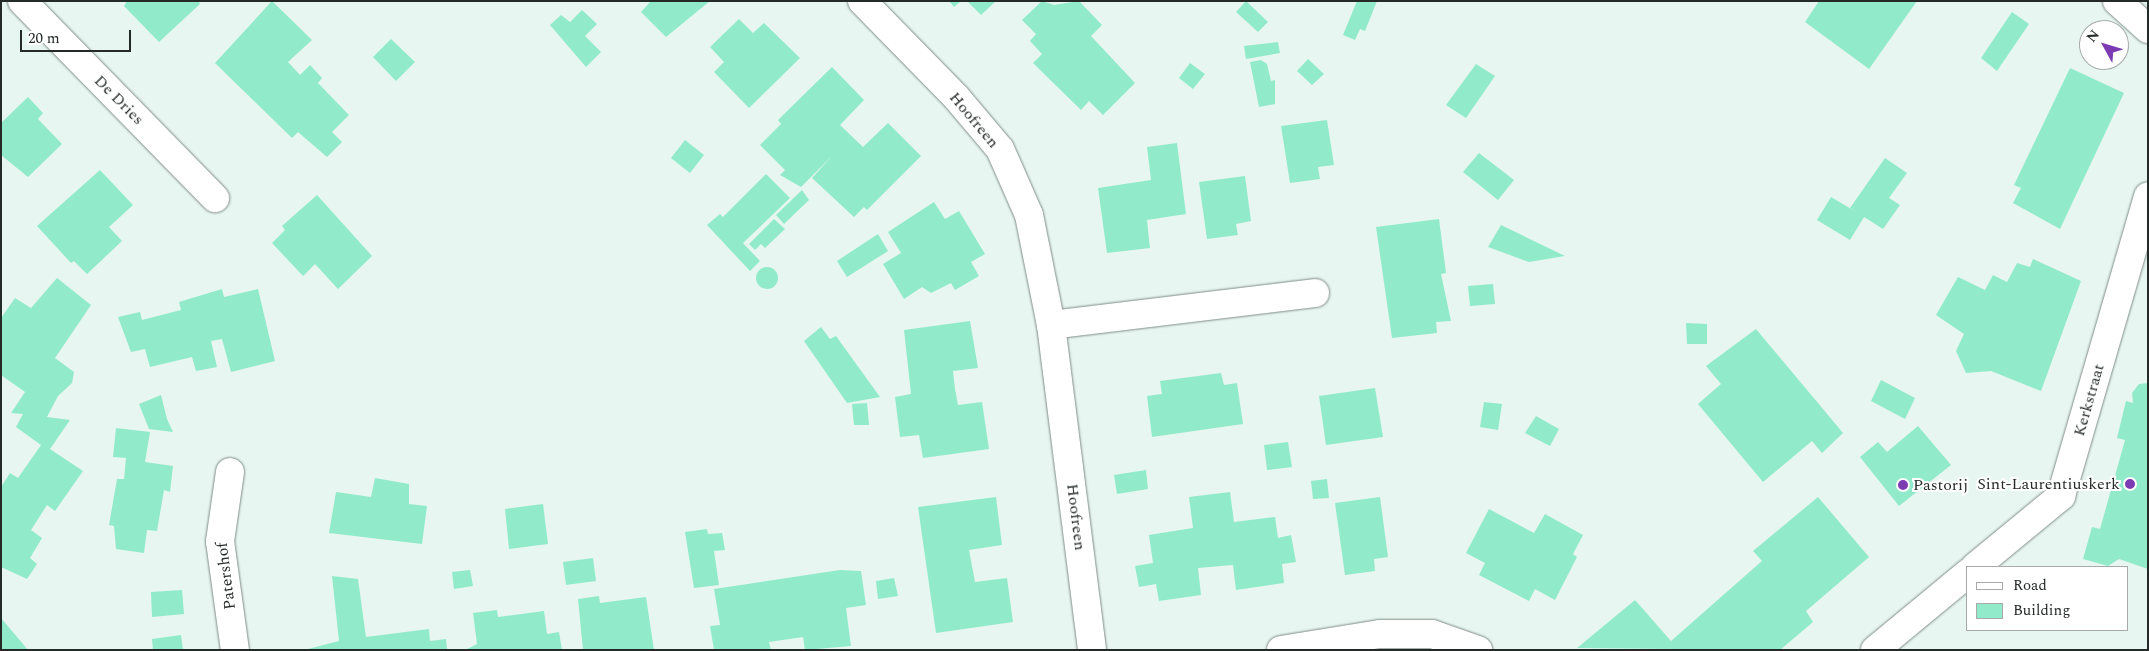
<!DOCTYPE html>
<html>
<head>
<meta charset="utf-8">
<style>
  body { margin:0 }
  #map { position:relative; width:2149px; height:651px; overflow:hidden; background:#e7f6f0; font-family:Spectral,serif }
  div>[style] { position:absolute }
  .building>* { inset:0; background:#91ebcb }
  .round { border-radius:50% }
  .roads { filter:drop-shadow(0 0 1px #808d88) drop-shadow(0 0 1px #808d88) }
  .street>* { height:28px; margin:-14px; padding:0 14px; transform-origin:14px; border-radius:14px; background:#fff }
  .dots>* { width:14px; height:14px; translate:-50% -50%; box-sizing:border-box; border:2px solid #fff; border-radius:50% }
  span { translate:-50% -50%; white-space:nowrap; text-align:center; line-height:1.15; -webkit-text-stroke:4px #fff; paint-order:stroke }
  .street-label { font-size:16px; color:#242a27 }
  .poi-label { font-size:16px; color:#242a27 }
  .right { translate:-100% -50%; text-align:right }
  .left { translate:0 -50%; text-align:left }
  .frame { position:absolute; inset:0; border:2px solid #242a27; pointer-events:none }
  .legend { position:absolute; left:1966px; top:566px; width:162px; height:65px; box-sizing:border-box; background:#fff; border:1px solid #a7aaa9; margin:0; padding:6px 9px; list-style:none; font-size:15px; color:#242a27 }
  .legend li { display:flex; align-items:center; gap:10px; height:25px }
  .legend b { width:25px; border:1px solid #a7aaa9 }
  .north { position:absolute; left:2079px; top:20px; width:50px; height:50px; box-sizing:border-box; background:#fff; border:1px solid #a7aaa9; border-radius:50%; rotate:309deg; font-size:14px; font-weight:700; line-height:20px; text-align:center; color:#242a27 }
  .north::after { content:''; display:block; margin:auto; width:18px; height:22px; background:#7c3cb1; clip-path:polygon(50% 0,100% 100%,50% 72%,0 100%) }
  .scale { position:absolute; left:20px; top:30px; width:111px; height:22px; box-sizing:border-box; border:2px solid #242a27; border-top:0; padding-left:6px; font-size:15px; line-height:18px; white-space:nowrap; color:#242a27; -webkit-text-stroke:4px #fff; paint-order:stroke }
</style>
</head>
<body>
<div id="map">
  <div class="building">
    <i style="clip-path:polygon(127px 1px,198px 1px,200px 4px,159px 42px,124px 6px)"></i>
    <i style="clip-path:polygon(272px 1px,312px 40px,288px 62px,300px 75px,310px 65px,322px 78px,318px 83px,349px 115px,332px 132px,342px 142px,327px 157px,298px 132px,292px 138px,215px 63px)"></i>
    <i style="clip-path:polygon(651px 1px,710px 1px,666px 37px,641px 12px)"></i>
    <i style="clip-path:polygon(949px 1px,961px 1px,954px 7px)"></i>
    <i style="clip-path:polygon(967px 1px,996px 1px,981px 15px)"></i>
    <i style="clip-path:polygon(1042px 1px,1054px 5px,1079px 1px,1102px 25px,1091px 36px,1135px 83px,1103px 115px,1089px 101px,1081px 110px,1033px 63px,1042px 54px,1030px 41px,1036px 34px,1022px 20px)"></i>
    <i style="clip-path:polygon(1246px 1px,1268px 22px,1258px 32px,1236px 12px)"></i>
    <i style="clip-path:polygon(1357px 1px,1377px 1px,1365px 31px,1360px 29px,1355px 40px,1343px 35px)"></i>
    <i style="clip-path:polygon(1819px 1px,1917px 1px,1869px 69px,1805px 22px)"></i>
    <i style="clip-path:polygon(582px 10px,597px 24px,585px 36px,601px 52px,586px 67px,550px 25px,561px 15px,570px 22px)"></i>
    <i style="clip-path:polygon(2012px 12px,2029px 24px,1997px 71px,1981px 58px)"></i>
    <i style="clip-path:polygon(739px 19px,753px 33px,764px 23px,800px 58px,749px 108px,714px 72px,724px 62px,710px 47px)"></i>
    <i style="clip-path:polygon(391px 39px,415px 62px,396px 81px,373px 57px)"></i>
    <i style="clip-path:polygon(1278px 42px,1280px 53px,1246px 59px,1244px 46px)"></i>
    <i style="clip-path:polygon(1308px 59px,1324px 74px,1312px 85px,1297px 71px)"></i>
    <i style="clip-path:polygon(1261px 60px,1267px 64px,1271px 81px,1275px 80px,1275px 104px,1259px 107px,1250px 62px)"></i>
    <i style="clip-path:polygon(1190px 63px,1205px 74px,1193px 89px,1179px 78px)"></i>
    <i style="clip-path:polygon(1476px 64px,1495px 76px,1466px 118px,1446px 105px)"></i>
    <i style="clip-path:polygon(832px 67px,864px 100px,840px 125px,863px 147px,888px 123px,921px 156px,867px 210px,864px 207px,854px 217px,812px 178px,832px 156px,801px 187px,780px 175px,785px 170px,760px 145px,781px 124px,778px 120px)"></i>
    <i style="clip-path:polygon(2070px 68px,2124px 93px,2060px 229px,2013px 203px,2021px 188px,2014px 185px)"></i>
    <i style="clip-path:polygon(28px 97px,43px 113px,38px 119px,62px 144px,28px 177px,1px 155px,1px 123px)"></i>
    <i style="clip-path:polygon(1327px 120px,1334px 165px,1318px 167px,1320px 179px,1290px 183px,1281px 126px)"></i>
    <i style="clip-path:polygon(685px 140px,704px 155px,690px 173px,671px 158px)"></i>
    <i style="clip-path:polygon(1177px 143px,1186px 214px,1147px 220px,1150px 248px,1107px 253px,1098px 188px,1151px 180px,1147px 147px)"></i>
    <i style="clip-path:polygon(1479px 153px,1514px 180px,1498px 200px,1463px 172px)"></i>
    <i style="clip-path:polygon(1885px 158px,1907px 173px,1889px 198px,1900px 205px,1883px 229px,1864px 217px,1850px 240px,1817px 220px,1831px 197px,1858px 213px,1850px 208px)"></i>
    <i style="clip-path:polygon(100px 170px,133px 205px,109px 227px,122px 241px,87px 274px,74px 261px,71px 263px,37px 226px)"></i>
    <i style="clip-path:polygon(766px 174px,790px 198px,743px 243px,760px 261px,750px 271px,707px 225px,720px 214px,723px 217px)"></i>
    <i style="clip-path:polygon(1245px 176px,1251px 221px,1236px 224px,1238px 235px,1207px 239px,1199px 182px)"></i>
    <i style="clip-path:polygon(802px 190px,809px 200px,784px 224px,776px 215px)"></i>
    <i style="clip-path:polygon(317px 195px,372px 256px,338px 289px,315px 264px,303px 276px,272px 243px,285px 230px,282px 226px)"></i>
    <i style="clip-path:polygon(934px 202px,945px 219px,959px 211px,985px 254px,971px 262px,979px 276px,955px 290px,951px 283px,931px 293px,922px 287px,904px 299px,883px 264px,901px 253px,888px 232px)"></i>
    <i style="clip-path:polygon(774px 219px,785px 229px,765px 248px,761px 244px,755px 250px,749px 244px)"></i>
    <i style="clip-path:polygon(1439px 219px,1446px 273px,1441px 274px,1451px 321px,1436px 322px,1437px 333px,1392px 338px,1376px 227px)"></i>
    <i style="clip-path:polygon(1501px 225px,1565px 256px,1529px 262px,1488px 247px)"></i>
    <i style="clip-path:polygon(878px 234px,888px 251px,847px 277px,837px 261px)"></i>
    <i style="clip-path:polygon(2033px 259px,2081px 281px,2041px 391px,1991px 371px,1966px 373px,1956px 351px,1964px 334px,1936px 315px,1958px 277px,1985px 290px,1993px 275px,2007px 282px,2017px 263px,2030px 267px)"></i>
    <i class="round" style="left:756px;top:267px;width:22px;height:22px"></i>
    <i style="clip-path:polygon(57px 278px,91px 305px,55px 358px,74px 372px,72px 383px,58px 396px,47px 417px,70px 420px,50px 449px,83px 471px,55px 511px,47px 505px,31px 530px,42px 538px,30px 558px,37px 564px,27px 579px,1px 567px,1px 487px,10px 473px,18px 478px,41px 445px,16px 427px,23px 414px,11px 413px,25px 392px,1px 375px,1px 318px,15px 298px,31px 308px)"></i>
    <i style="clip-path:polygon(1493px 284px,1495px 304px,1470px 306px,1468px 286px)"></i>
    <i style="clip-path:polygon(222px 289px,224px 297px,258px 289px,275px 361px,231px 372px,222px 339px,211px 341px,217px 367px,196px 371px,192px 357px,150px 367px,145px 349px,131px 352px,118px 317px,140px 312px,142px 320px,181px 310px,179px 302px)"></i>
    <i style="clip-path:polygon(970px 321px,978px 368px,953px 371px,955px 389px,958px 405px,982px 402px,989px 449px,923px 458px,919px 435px,900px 437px,895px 397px,911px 394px,904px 330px)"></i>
    <i style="clip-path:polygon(1686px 323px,1707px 324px,1707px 344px,1687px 344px)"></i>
    <i style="clip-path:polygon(821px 327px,830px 339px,836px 336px,880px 397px,847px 403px,804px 341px)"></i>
    <i style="clip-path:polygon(1756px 329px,1843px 433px,1822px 453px,1812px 441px,1763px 482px,1698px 404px,1721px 384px,1706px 366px)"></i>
    <i style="clip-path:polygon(1221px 373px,1224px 385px,1237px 383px,1243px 424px,1152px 437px,1147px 396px,1162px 394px,1160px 381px)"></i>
    <i style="clip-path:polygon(1881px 380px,1915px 398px,1905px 419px,1871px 401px)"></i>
    <i style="clip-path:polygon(2148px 383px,2148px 569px,2119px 559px,2108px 566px,2083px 559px,2092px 527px,2100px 529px,2125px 440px,2117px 438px,2126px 401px,2133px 403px,2132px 393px,2139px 384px)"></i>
    <i style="clip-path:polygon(1375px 388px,1383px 437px,1326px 445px,1319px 396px)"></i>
    <i style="clip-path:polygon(161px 395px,167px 419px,173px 432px,149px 429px,139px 404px)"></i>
    <i style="clip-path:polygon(1484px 402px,1502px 404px,1498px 430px,1480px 427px)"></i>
    <i style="clip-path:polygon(867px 403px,869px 425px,854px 425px,852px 404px)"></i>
    <i style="clip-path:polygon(1536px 416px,1559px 429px,1550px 446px,1525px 433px)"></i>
    <i style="clip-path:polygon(1918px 426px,1951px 465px,1899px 506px,1860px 457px,1878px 442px,1887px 452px)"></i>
    <i style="clip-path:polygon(116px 428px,150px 432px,145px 462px,173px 466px,170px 492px,164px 490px,157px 531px,147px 530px,144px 553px,116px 549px,114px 526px,109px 525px,117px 479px,124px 479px,126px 458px,113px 457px)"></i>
    <i style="clip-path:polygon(1288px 442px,1292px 467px,1267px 470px,1264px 445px)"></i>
    <i style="clip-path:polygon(1146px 470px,1148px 489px,1117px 494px,1114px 475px)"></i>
    <i style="clip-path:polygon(375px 478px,409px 484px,409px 504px,427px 506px,422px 544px,329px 533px,336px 492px,371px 497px)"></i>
    <i style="clip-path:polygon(1327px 479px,1329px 498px,1313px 499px,1311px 481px)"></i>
    <i style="clip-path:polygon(1230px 492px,1234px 522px,1275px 517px,1278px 538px,1291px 535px,1296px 562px,1282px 564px,1284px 583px,1236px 590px,1233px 565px,1198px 568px,1201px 595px,1159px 601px,1156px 584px,1139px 587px,1135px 566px,1153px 563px,1149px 535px,1193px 528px,1189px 497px)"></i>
    <i style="clip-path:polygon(996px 497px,1002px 545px,969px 550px,975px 582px,1007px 578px,1013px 622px,936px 633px,918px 507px)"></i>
    <i style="clip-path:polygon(1380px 497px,1388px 557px,1374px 559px,1375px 571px,1345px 575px,1335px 503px)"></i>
    <i style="clip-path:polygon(1818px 497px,1869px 557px,1806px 611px,1813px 622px,1780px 650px,1577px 648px,1635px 600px,1671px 641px,1762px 561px,1753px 551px)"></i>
    <i style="clip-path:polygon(543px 504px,548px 544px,509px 549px,505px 509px)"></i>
    <i style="clip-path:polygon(1489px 509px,1534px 533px,1545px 514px,1583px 535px,1573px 554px,1577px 557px,1555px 600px,1535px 589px,1529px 601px,1479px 575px,1485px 563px,1466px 553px)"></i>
    <i style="clip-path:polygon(707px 529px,708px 534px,722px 533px,725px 550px,714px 551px,719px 585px,694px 588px,685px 532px)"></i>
    <i style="clip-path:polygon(593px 558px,596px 581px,566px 585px,563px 562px)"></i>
    <i style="clip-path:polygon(470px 570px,473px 586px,454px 589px,452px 572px)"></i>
    <i style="clip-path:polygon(840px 570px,861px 571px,866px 605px,846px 608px,851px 646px,805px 650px,803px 637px,769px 642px,771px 650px,714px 650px,710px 626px,720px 625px,714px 589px)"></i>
    <i style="clip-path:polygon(332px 576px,358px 579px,366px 637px,429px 629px,430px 641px,446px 639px,447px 650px,304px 650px,339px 641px)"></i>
    <i style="clip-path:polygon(894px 578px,898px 596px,878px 599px,876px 581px)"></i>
    <i style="clip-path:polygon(182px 590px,184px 614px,152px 617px,151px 592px)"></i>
    <i style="clip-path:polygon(599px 596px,600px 603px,646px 597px,654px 650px,583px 650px,578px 599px)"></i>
    <i style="clip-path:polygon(497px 610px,498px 617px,544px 611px,547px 634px,559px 632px,562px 650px,465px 650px,477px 644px,473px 613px)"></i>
    <i style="clip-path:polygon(1px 618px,28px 650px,1px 650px)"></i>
    <i style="clip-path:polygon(181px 635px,183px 650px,153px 650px,152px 639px)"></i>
  </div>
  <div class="roads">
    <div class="street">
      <i style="left:22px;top:1px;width:276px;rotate:45.6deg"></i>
      <i style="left:862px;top:1px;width:134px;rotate:45.6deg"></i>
      <i style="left:956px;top:97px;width:68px;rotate:49.8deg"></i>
      <i style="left:1000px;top:149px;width:72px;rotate:66.3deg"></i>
      <i style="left:1029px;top:215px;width:112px;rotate:78.7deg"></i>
      <i style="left:1051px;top:325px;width:328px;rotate:82.8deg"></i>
      <i style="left:2117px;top:1px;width:42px;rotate:42.1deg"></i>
      <i style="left:1051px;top:325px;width:266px;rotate:-6.9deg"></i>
      <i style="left:230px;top:472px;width:70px;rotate:98.2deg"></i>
      <i style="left:220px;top:541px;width:110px;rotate:82.2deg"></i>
      <i style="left:1975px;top:567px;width:112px;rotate:-39.5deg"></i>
      <i style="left:2061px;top:496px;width:312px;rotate:-73.8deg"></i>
      <i style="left:1281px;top:650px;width:100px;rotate:-9.2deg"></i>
      <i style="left:1380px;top:634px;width:52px"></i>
      <i style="left:1432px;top:634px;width:49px;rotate:19.2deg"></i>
      <i style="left:1875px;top:650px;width:121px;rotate:-39.6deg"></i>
    </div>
  </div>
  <div class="dots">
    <i style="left:2130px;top:484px;background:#7c3cb1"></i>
    <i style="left:1903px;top:485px;background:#7c3cb1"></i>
  </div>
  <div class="street-label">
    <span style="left:119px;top:100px;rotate:45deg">De Dries</span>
    <span style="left:974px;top:120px;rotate:50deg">Hoofreen</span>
    <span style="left:2089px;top:400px;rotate:-74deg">Kerkstraat</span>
    <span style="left:1076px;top:517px;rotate:83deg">Hoofreen</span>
    <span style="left:226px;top:576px;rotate:-97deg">Patershof</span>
  </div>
  <div class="poi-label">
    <span class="right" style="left:2120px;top:484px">Sint-Laurentiuskerk</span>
    <span class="left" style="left:1913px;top:485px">Pastorij</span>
  </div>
  <div class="frame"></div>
  <ul class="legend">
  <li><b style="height:6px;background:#fff"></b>Road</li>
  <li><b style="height:14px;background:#91ebcb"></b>Building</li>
  </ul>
  <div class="north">N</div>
  <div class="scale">20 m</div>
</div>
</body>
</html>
